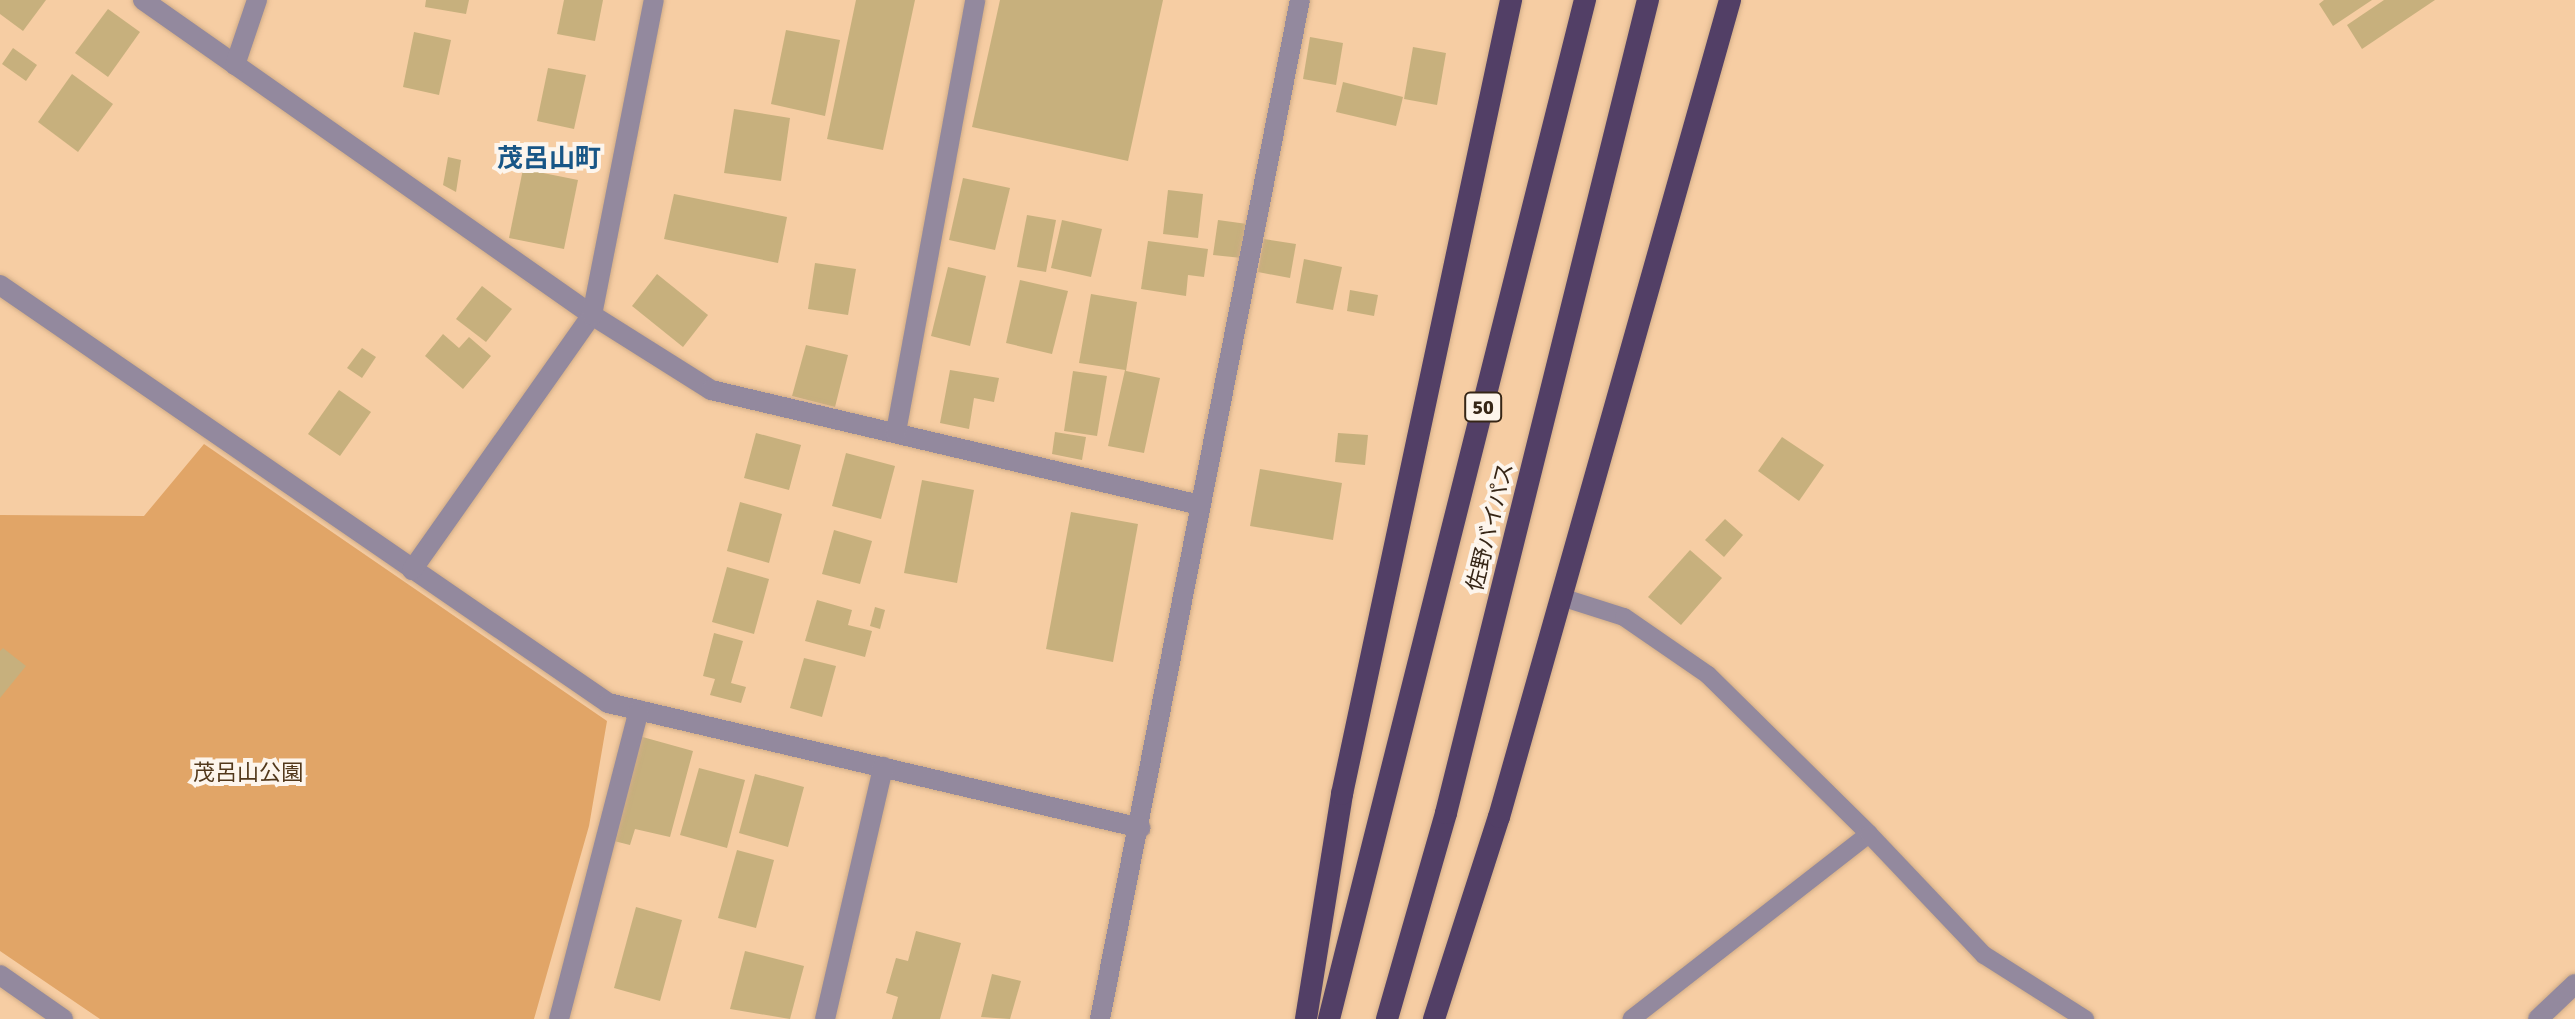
<!DOCTYPE html>
<html>
<head>
<meta charset="utf-8">
<style>
  body { margin:0 }
  #map { position:relative; width:2575px; height:1019px; overflow:hidden; background:#f6cda3; font-family:Signika,"Noto Sans JP",sans-serif }
  div>[style] { position:absolute }
  .green>* { inset:0; background:#e1a567 }
  .building>* { inset:0; background:#c7b07d }
  .roads { filter:drop-shadow(0 0 2px #d0ac87) drop-shadow(0 0 2px #d0ac87) }
  .service>* { height:18px; margin:-9px; padding:0 9px; transform-origin:9px; border-radius:9px; background:#93899e }
  .minor>* { height:20px; margin:-10px; padding:0 10px; transform-origin:10px; border-radius:10px; background:#93899e }
  .trunk>* { height:22px; margin:-11px; padding:0 11px; transform-origin:11px; border-radius:11px; background:#523f66 }
  span { translate:-50% -50%; white-space:nowrap; text-align:center; line-height:1.15; -webkit-text-stroke:8px #fdf5ec; paint-order:stroke }
  .shield-label span { padding:2px 6px; background:#fdf5ec; border:2px solid; border-radius:6px; -webkit-text-stroke-width:0 }
  .shield-label { font-size:20px; color:#362616; font-weight:700 }
  .street-label { font-size:22px; color:#362616 }
  .park-label { font-size:22px; color:#52381b }
  .quarter-label { font-size:26px; color:#185686; font-weight:700 }
</style>
</head>
<body>
<div id="map">
  <div class="green">
    <i style="clip-path:polygon(204px 444px,607px 721px,589px 826px,534px 1019px,100px 1019px,0 951px,0 515px,144px 516px)"></i>
  </div>
  <div class="building">
    <i style="clip-path:polygon(0 0,46px 0,23px 31px,0 14px)"></i>
    <i style="clip-path:polygon(426px 0,469px 0,466px 14px,425px 7px)"></i>
    <i style="clip-path:polygon(564px 0,603px 0,595px 41px,557px 34px)"></i>
    <i style="clip-path:polygon(856px 0,915px 0,883px 150px,827px 139px)"></i>
    <i style="clip-path:polygon(1000px 0,1163px 0,1128px 161px,972px 127px)"></i>
    <i style="clip-path:polygon(2324px 0,2372px 0,2333px 26px,2319px 4px)"></i>
    <i style="clip-path:polygon(2384px 0,2435px 0,2362px 49px,2347px 25px)"></i>
    <i style="clip-path:polygon(108px 9px,140px 32px,108px 77px,75px 53px)"></i>
    <i style="clip-path:polygon(786px 30px,840px 40px,825px 116px,771px 104px)"></i>
    <i style="clip-path:polygon(414px 32px,451px 40px,439px 95px,403px 87px)"></i>
    <i style="clip-path:polygon(1310px 37px,1343px 43px,1336px 85px,1303px 79px)"></i>
    <i style="clip-path:polygon(1413px 47px,1446px 53px,1437px 105px,1404px 99px)"></i>
    <i style="clip-path:polygon(13px 48px,37px 65px,26px 81px,2px 64px)"></i>
    <i style="clip-path:polygon(548px 68px,586px 75px,574px 129px,537px 121px)"></i>
    <i style="clip-path:polygon(72px 74px,113px 104px,78px 152px,38px 122px)"></i>
    <i style="clip-path:polygon(1343px 82px,1403px 97px,1396px 126px,1336px 112px)"></i>
    <i style="clip-path:polygon(734px 109px,790px 118px,781px 181px,724px 173px)"></i>
    <i style="clip-path:polygon(448px 157px,461px 160px,456px 192px,443px 185px)"></i>
    <i style="clip-path:polygon(523px 169px,578px 180px,564px 249px,509px 238px)"></i>
    <i style="clip-path:polygon(963px 178px,1010px 188px,995px 250px,949px 240px)"></i>
    <i style="clip-path:polygon(1168px 190px,1203px 194px,1198px 238px,1163px 234px)"></i>
    <i style="clip-path:polygon(674px 194px,787px 217px,778px 263px,664px 239px)"></i>
    <i style="clip-path:polygon(1027px 215px,1056px 220px,1046px 272px,1017px 267px)"></i>
    <i style="clip-path:polygon(1062px 220px,1102px 229px,1091px 277px,1051px 268px)"></i>
    <i style="clip-path:polygon(1218px 220px,1247px 224px,1242px 258px,1213px 255px)"></i>
    <i style="clip-path:polygon(1264px 239px,1296px 244px,1290px 278px,1258px 272px)"></i>
    <i style="clip-path:polygon(1148px 241px,1208px 249px,1204px 277px,1188px 275px,1186px 296px,1141px 289px)"></i>
    <i style="clip-path:polygon(1304px 259px,1342px 267px,1333px 310px,1296px 303px)"></i>
    <i style="clip-path:polygon(815px 263px,856px 269px,848px 315px,808px 309px)"></i>
    <i style="clip-path:polygon(948px 267px,986px 276px,970px 346px,931px 336px)"></i>
    <i style="clip-path:polygon(657px 274px,708px 315px,683px 347px,632px 306px)"></i>
    <i style="clip-path:polygon(1020px 280px,1068px 291px,1052px 354px,1006px 343px)"></i>
    <i style="clip-path:polygon(482px 286px,512px 309px,486px 342px,456px 319px)"></i>
    <i style="clip-path:polygon(1350px 290px,1378px 295px,1374px 316px,1347px 311px)"></i>
    <i style="clip-path:polygon(1091px 294px,1137px 302px,1126px 371px,1160px 378px,1144px 453px,1108px 446px,1125px 370px,1079px 363px)"></i>
    <i style="clip-path:polygon(443px 334px,459px 348px,469px 337px,491px 356px,463px 389px,425px 356px)"></i>
    <i style="clip-path:polygon(806px 345px,848px 355px,835px 407px,792px 396px)"></i>
    <i style="clip-path:polygon(362px 348px,376px 357px,362px 378px,347px 368px)"></i>
    <i style="clip-path:polygon(950px 370px,999px 378px,994px 402px,974px 398px,969px 429px,940px 423px)"></i>
    <i style="clip-path:polygon(1073px 371px,1107px 376px,1097px 436px,1064px 431px)"></i>
    <i style="clip-path:polygon(339px 390px,371px 412px,340px 456px,308px 434px)"></i>
    <i style="clip-path:polygon(1055px 432px,1086px 437px,1082px 460px,1052px 454px)"></i>
    <i style="clip-path:polygon(756px 433px,801px 445px,789px 490px,744px 478px)"></i>
    <i style="clip-path:polygon(1338px 433px,1368px 435px,1365px 465px,1335px 462px)"></i>
    <i style="clip-path:polygon(1782px 437px,1824px 465px,1799px 501px,1758px 471px)"></i>
    <i style="clip-path:polygon(846px 453px,895px 466px,881px 519px,832px 506px)"></i>
    <i style="clip-path:polygon(1260px 469px,1342px 483px,1333px 540px,1250px 526px)"></i>
    <i style="clip-path:polygon(922px 480px,974px 490px,957px 583px,904px 573px)"></i>
    <i style="clip-path:polygon(740px 502px,782px 514px,769px 563px,727px 551px)"></i>
    <i style="clip-path:polygon(1071px 512px,1138px 524px,1113px 662px,1046px 649px)"></i>
    <i style="clip-path:polygon(1725px 519px,1743px 535px,1724px 557px,1705px 540px)"></i>
    <i style="clip-path:polygon(834px 530px,872px 541px,860px 584px,822px 574px)"></i>
    <i style="clip-path:polygon(1690px 550px,1722px 578px,1681px 625px,1648px 597px)"></i>
    <i style="clip-path:polygon(727px 567px,769px 579px,754px 634px,712px 622px)"></i>
    <i style="clip-path:polygon(817px 600px,852px 610px,848px 625px,872px 631px,865px 657px,805px 641px)"></i>
    <i style="clip-path:polygon(875px 607px,885px 610px,880px 629px,870px 626px)"></i>
    <i style="clip-path:polygon(714px 633px,743px 641px,731px 683px,746px 687px,741px 703px,710px 695px,715px 679px,703px 676px)"></i>
    <i style="clip-path:polygon(3px 648px,26px 666px,0 698px,0 651px)"></i>
    <i style="clip-path:polygon(804px 658px,836px 666px,822px 717px,790px 708px)"></i>
    <i style="clip-path:polygon(639px 736px,693px 751px,670px 837px,635px 829px,630px 845px,610px 840px)"></i>
    <i style="clip-path:polygon(699px 768px,745px 780px,727px 848px,680px 835px)"></i>
    <i style="clip-path:polygon(755px 774px,804px 787px,788px 847px,739px 833px)"></i>
    <i style="clip-path:polygon(737px 850px,774px 860px,756px 928px,718px 918px)"></i>
    <i style="clip-path:polygon(636px 907px,682px 920px,660px 1001px,614px 988px)"></i>
    <i style="clip-path:polygon(916px 931px,961px 943px,940px 1019px,892px 1019px,898px 997px,886px 993px,896px 958px,908px 961px)"></i>
    <i style="clip-path:polygon(745px 951px,804px 966px,790px 1019px,730px 1009px)"></i>
    <i style="clip-path:polygon(992px 974px,1021px 981px,1010px 1019px,981px 1017px)"></i>
  </div>
  <div class="roads">
    <div class="service">
      <i style="left:1561px;top:597px;width:66px;rotate:17.6deg"></i>
      <i style="left:1624px;top:617px;width:102px;rotate:34.6deg"></i>
      <i style="left:1708px;top:675px;width:226px;rotate:44.6deg"></i>
      <i style="left:1869px;top:834px;width:301px;rotate:142.1deg"></i>
      <i style="left:1869px;top:834px;width:167px;rotate:46.5deg"></i>
      <i style="left:1984px;top:955px;width:120px;rotate:32.4deg"></i>
    </div>
    <div class="minor">
      <i style="left:143px;top:0;width:548px;rotate:35.05deg"></i>
      <i style="left:592px;top:315px;width:141px;rotate:32.2deg"></i>
      <i style="left:711px;top:390px;width:502px;rotate:13.23deg"></i>
      <i style="left:235px;top:65px;width:69px;rotate:-71.3deg"></i>
      <i style="left:0;top:285px;width:738px;rotate:34.51deg"></i>
      <i style="left:608px;top:703px;width:547px;rotate:13.2deg"></i>
      <i style="left:896px;top:432px;width:439px;rotate:-79.6deg"></i>
      <i style="left:412px;top:570px;width:312px;rotate:-54.8deg"></i>
      <i style="left:592px;top:315px;width:321px;rotate:-78.9deg"></i>
      <i style="left:0;top:975px;width:77px;rotate:34.9deg"></i>
      <i style="left:559px;top:1019px;width:319px;rotate:-75.5deg"></i>
      <i style="left:825px;top:1019px;width:259px;rotate:-77deg"></i>
      <i style="left:1100px;top:1019px;width:1038px;rotate:-78.9deg"></i>
      <i style="left:2538px;top:1019px;width:51px;rotate:-43.4deg"></i>
    </div>
    <div class="trunk">
      <i style="left:1306px;top:1019px;width:228px;rotate:-80.9deg"></i>
      <i style="left:1342px;top:794px;width:812px;rotate:-77.98deg"></i>
      <i style="left:1329px;top:1019px;width:1051px;rotate:-75.9deg"></i>
      <i style="left:1387px;top:1019px;width:214px;rotate:-74deg"></i>
      <i style="left:1446px;top:813px;width:838px;rotate:-76.05deg"></i>
      <i style="left:1434px;top:1019px;width:212px;rotate:-72.2deg"></i>
      <i style="left:1499px;top:817px;width:849px;rotate:-74.21deg"></i>
    </div>
  </div>
  <div class="shield-label">
    <span style="left:1483px;top:407px">50</span>
  </div>
  <div class="street-label">
    <span style="left:1490px;top:527px;rotate:-76deg">佐野バイパス</span>
  </div>
  <div class="park-label">
    <span style="left:248px;top:773px">茂呂山公園</span>
  </div>
  <div class="quarter-label">
    <span style="left:549px;top:160px">茂呂山町</span>
  </div>
</div>
</body>
</html>
